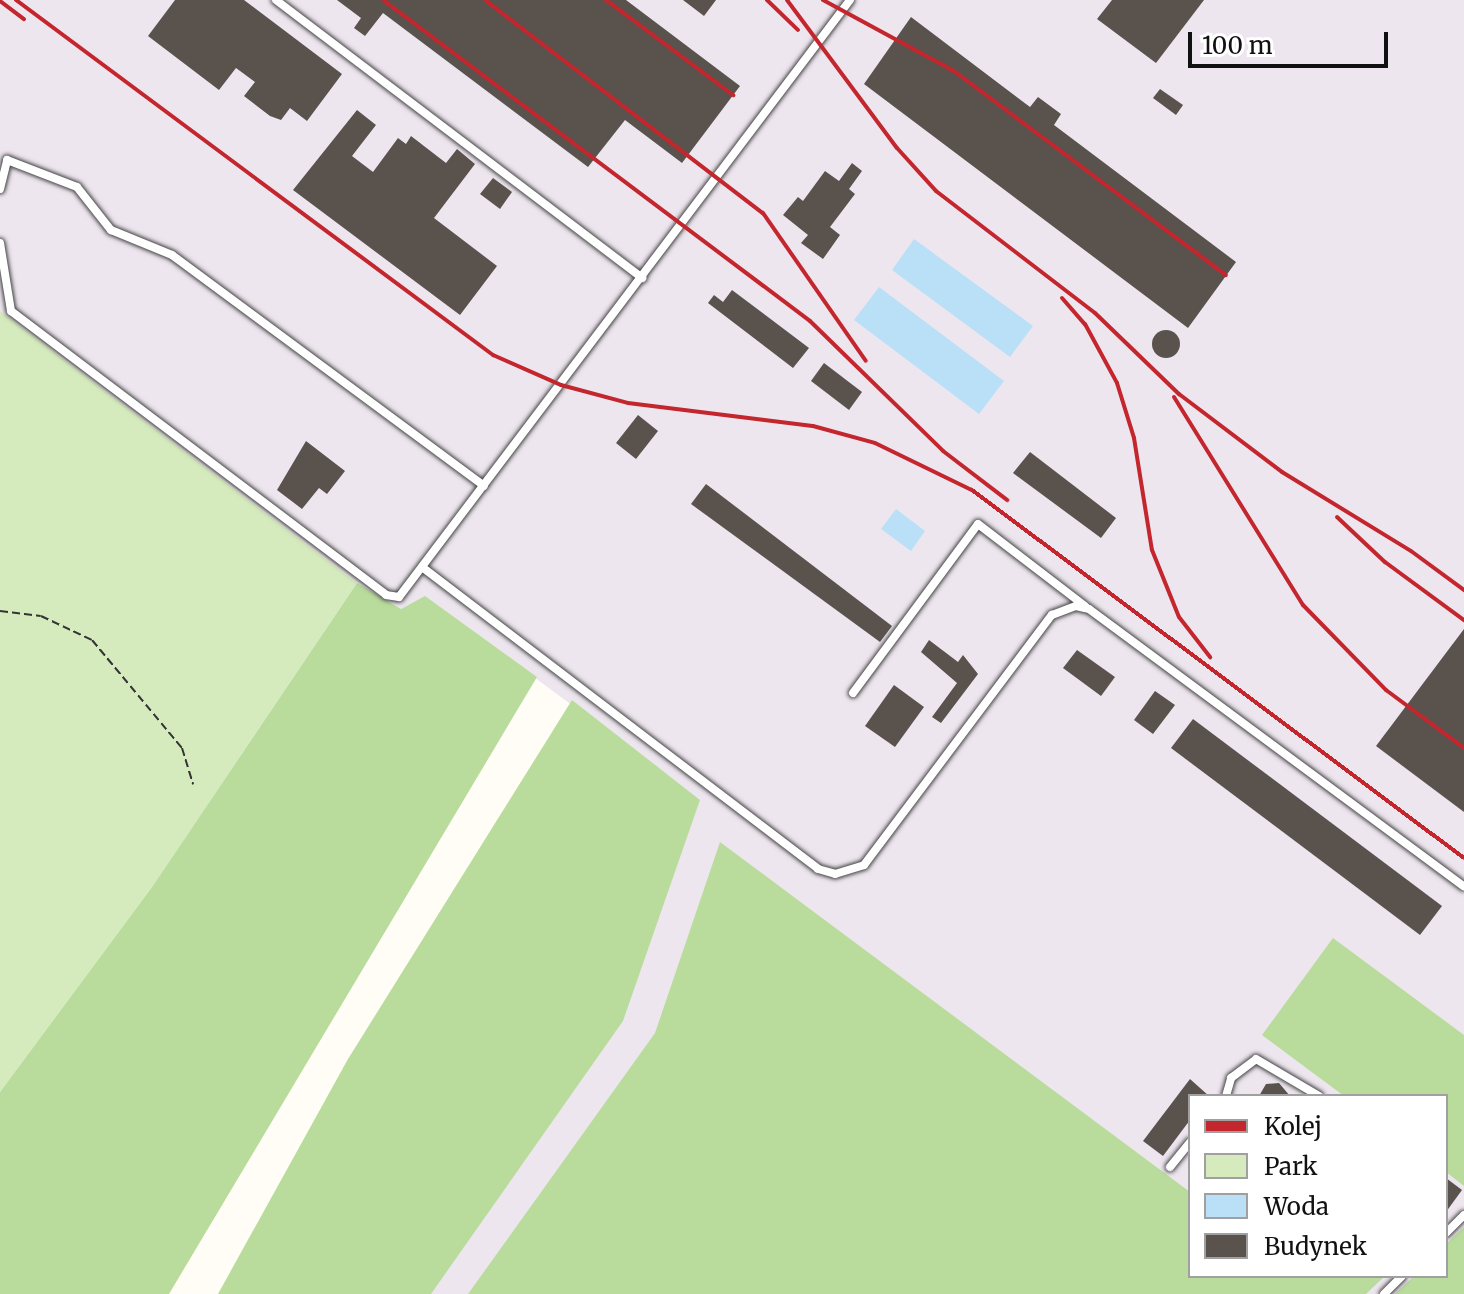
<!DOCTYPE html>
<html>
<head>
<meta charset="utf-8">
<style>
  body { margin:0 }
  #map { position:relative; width:1464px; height:1294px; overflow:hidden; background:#fffdf5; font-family:Merriweather,serif }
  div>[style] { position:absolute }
  .industrial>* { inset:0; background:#eee6ef }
  .green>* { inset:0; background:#d5ebbd }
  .forest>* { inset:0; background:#b9dc9c }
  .water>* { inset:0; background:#b9e0f7 }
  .building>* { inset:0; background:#5a524d }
  .round { border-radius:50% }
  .path>* { height:2px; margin-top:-1px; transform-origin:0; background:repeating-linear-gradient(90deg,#333 0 8px,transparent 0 12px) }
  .roads { filter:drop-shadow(0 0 2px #444) drop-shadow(0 0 2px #444) }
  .lane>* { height:8px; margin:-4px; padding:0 4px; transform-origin:4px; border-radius:4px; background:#fff }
  .rail>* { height:4px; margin:-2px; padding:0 2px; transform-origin:2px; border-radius:2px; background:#c4262e }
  span { translate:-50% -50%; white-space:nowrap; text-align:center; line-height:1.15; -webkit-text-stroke:8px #fff; paint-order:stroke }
  .legend { position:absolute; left:1188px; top:1094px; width:260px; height:184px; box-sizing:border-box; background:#fff; border:2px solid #a0a0a0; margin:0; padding:10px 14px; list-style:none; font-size:24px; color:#111 }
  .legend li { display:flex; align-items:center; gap:16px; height:40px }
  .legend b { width:40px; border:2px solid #a0a0a0 }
  .scale { position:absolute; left:1188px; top:32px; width:200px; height:36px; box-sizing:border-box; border:4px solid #111; border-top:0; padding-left:10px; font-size:24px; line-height:28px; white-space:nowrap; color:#111; -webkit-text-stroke:6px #fff; paint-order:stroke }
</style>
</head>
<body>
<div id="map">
  <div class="industrial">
    <i style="clip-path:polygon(evenodd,0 0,1464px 0,1464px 1294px,301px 1294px,683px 787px,425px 597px,401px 609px,385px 604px,0 311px,0 0,1190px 1096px,1446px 1096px,1446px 1276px,1190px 1276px,1190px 1096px)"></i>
  </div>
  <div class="green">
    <i style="clip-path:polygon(0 311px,357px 583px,152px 887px,0 1092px)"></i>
  </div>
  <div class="forest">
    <i style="clip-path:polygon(357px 583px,401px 609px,425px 596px,537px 677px,169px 1294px,0 1294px,0 1092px,152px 887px)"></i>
    <i style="clip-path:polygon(572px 700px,700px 800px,623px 1021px,431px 1294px,218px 1294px,348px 1059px)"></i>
    <i style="clip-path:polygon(720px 842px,1190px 1192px,1190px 1276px,1385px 1276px,1366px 1294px,468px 1294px,655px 1033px)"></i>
    <i style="clip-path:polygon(1333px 938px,1464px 1035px,1464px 1186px,1446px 1172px,1446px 1096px,1344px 1096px,1262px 1035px)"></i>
    <i style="clip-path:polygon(1464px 1227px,1464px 1294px,1395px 1294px,1414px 1276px,1446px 1276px,1446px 1244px)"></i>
  </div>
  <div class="water">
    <i style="clip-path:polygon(914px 239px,1033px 326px,1010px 357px,892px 270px)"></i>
    <i style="clip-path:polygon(879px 287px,1004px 381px,979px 414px,854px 320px)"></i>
    <i style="clip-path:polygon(896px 509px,925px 531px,911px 551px,881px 529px)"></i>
  </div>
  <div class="building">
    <i style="clip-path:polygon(175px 0,244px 0,342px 74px,307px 121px,290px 108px,281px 120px,270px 116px,244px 96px,255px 82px,236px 68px,219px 90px,148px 36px)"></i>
    <i style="clip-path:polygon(337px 0,626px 0,740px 86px,682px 163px,625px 120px,588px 167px,383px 13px,365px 36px,354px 28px,361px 18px)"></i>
    <i style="clip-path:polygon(683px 0,716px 0,704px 16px)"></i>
    <i style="clip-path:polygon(1112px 0,1204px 0,1156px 63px,1097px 19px)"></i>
    <i style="clip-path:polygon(911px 17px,1030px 107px,1038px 97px,1061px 114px,1054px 125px,1236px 262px,1188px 328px,864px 84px)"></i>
    <i style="clip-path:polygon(1160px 89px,1183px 105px,1176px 115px,1153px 98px)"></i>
    <i style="clip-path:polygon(357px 110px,376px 125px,352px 156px,373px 172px,398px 138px,406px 144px,411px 136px,446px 163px,457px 149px,475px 164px,434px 218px,497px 266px,460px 315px,293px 190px)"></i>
    <i style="clip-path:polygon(852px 163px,862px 171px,849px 189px,855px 194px,830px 227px,840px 235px,823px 259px,801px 243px,808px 235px,783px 215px,798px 197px,803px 201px,825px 171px,839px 181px)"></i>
    <i style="clip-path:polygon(493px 178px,512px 192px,500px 209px,480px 194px)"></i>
    <i style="clip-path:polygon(732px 290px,809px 348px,793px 368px,708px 303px,714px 295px,723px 302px)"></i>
    <i class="round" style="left:1152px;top:330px;width:28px;height:28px"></i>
    <i style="clip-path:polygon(824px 363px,862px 392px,849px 410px,811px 381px)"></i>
    <i style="clip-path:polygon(638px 415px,658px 431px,636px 459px,616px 443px)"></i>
    <i style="clip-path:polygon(306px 441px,345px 471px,327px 494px,319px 488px,302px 509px,277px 490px)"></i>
    <i style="clip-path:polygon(1030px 452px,1116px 518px,1101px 538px,1013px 473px)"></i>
    <i style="clip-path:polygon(706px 484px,892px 626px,880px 642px,691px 504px)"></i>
    <i style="clip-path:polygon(1464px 629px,1464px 812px,1376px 746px)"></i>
    <i style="clip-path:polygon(929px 640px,958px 662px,963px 655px,978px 674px,941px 723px,932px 717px,957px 683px,921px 652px)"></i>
    <i style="clip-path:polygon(1077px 650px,1115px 677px,1101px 696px,1063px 668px)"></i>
    <i style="clip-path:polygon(894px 685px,924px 707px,895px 747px,865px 726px)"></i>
    <i style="clip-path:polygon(1155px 691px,1175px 705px,1153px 734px,1134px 720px)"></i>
    <i style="clip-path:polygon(1193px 719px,1442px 906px,1420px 935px,1171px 748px)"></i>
    <i style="clip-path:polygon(1190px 1079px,1209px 1096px,1190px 1096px,1190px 1120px,1163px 1156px,1143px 1141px)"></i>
    <i style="clip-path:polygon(1279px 1083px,1290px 1096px,1259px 1096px,1266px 1084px)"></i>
    <i style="clip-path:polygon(1446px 1178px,1462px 1190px,1446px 1212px)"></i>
  </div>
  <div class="path">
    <i style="left:0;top:611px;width:41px;rotate:7deg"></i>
    <i style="left:41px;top:616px;width:56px;rotate:25.2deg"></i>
    <i style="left:92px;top:640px;width:141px;rotate:50.2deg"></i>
    <i style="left:182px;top:748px;width:38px;rotate:73deg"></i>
  </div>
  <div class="roads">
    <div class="lane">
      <i style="left:276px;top:0;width:460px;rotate:37.2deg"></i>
      <i style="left:0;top:189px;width:30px;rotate:-76deg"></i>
      <i style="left:7px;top:160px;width:75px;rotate:21.1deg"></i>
      <i style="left:77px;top:187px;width:55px;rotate:51.7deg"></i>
      <i style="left:111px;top:230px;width:66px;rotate:22.3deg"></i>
      <i style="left:172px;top:255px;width:388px;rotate:36.5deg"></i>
      <i style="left:0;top:243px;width:69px;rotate:80.8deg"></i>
      <i style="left:11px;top:311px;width:470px;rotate:37.1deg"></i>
      <i style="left:386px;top:595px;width:13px;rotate:9deg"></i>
      <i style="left:399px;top:597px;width:748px;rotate:-52.93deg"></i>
      <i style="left:422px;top:567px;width:498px;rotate:37.3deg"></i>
      <i style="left:818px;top:869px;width:18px;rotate:16deg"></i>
      <i style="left:835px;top:874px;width:30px;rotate:-17deg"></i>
      <i style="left:864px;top:865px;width:313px;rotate:-53.1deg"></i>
      <i style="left:1052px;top:615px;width:26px;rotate:-21deg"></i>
      <i style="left:1076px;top:606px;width:13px;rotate:13deg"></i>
      <i style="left:1089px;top:609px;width:466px;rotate:36.5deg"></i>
      <i style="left:853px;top:693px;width:210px;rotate:-53.5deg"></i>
      <i style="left:978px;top:524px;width:135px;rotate:37.5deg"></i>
      <i style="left:1226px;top:1096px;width:19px;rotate:-74deg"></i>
      <i style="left:1231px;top:1078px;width:31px;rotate:-37deg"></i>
      <i style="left:1256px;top:1059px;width:73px;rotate:30.4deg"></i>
      <i style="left:1170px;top:1167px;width:32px;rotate:-51deg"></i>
      <i style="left:1446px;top:1233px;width:25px;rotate:-45deg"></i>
      <i style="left:1384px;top:1294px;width:25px;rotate:-45deg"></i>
    </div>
  </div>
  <div class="rail">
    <i style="left:16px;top:0;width:595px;rotate:36.66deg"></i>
    <i style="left:493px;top:355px;width:74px;rotate:23.8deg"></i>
    <i style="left:561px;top:385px;width:69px;rotate:15deg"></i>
    <i style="left:628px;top:403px;width:186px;rotate:7.1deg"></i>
    <i style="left:813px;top:426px;width:64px;rotate:15.3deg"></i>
    <i style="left:875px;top:443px;width:108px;rotate:25.9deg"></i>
    <i style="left:972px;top:490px;width:614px;rotate:36.8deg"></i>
    <i style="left:383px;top:0;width:534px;rotate:36.93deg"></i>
    <i style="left:810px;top:321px;width:186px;rotate:44.3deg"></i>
    <i style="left:943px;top:451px;width:81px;rotate:37.4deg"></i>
    <i style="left:485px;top:0;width:350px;rotate:37.5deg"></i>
    <i style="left:763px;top:213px;width:180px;rotate:55.2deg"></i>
    <i style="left:606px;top:0;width:159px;rotate:36.8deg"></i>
    <i style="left:767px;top:0;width:43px;rotate:44.1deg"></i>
    <i style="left:787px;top:0;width:184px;rotate:53.4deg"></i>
    <i style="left:897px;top:148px;width:58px;rotate:47.8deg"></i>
    <i style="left:936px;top:191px;width:200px;rotate:37.5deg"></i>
    <i style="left:1095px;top:313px;width:117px;rotate:44deg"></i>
    <i style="left:1179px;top:394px;width:129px;rotate:37.1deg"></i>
    <i style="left:1282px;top:472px;width:151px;rotate:31.5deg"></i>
    <i style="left:1411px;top:551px;width:66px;rotate:36.3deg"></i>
    <i style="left:823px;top:0;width:149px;rotate:28.5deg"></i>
    <i style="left:954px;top:71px;width:340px;rotate:36.9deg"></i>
    <i style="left:0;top:1px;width:30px;rotate:37deg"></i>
    <i style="left:1062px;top:298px;width:35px;rotate:49deg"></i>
    <i style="left:1085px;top:324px;width:67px;rotate:61.5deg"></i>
    <i style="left:1117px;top:383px;width:58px;rotate:72.8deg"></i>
    <i style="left:1134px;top:438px;width:113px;rotate:80.9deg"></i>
    <i style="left:1152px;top:550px;width:72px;rotate:68.1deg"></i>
    <i style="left:1179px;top:617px;width:51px;rotate:52.2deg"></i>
    <i style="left:1174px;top:397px;width:245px;rotate:58.2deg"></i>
    <i style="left:1303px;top:605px;width:119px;rotate:45.7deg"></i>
    <i style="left:1386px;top:690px;width:97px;rotate:36.6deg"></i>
    <i style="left:1337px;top:517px;width:66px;rotate:43.2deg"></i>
    <i style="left:1385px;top:562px;width:98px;rotate:36.3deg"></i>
  </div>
  <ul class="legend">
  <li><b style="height:10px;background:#c4262e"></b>Kolej</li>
  <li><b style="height:22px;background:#d5ebbd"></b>Park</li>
  <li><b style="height:22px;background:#b9e0f7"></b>Woda</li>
  <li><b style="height:22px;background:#5a524d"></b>Budynek</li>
  </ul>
  <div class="scale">100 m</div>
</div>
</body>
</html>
